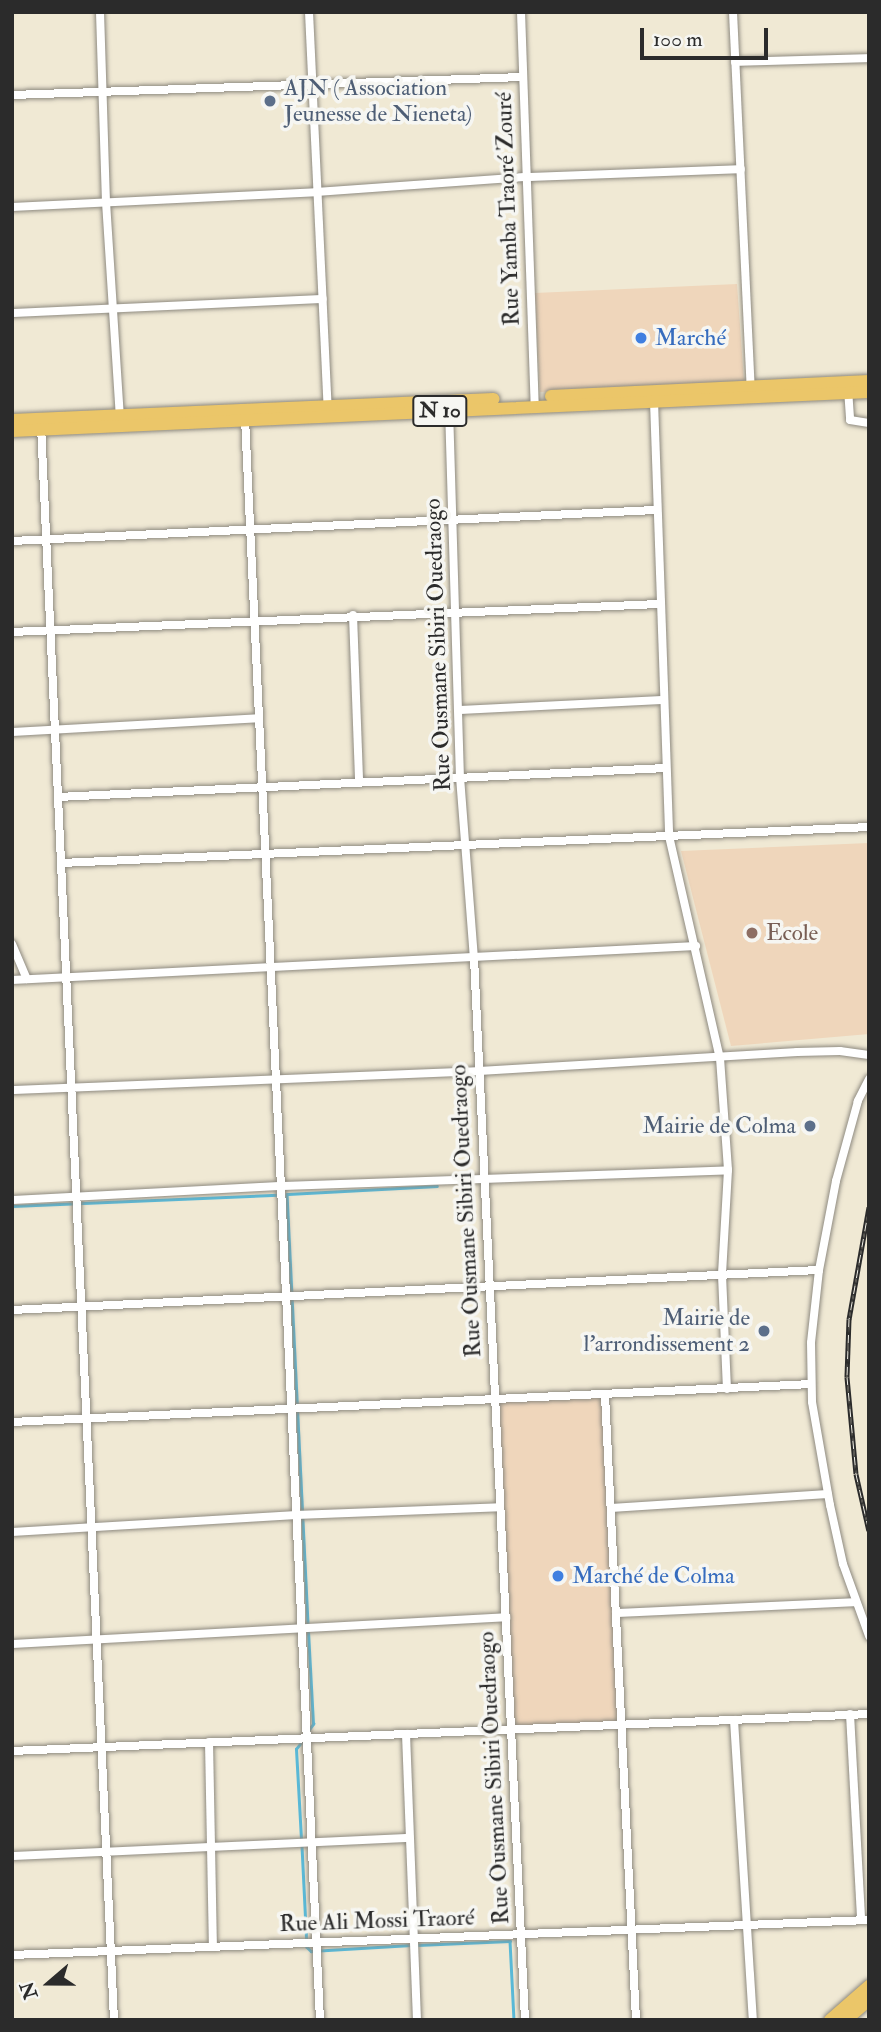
<!DOCTYPE html>
<html>
<head>
<meta charset="utf-8">
<style>
  body { margin:0 }
  #map { position:relative; width:881px; height:2032px; overflow:hidden; background:#f0e9d4; font-family:"IM FELL Double Pica",serif }
  div>[style] { position:absolute }
  .built>* { inset:0; background:#efd6bb }
  .stream>* { height:2.5px; margin:-1.25px; padding:0 1.25px; transform-origin:1.25px; border-radius:1.25px; background:#59b9d7 }
  .roads { filter:drop-shadow(0 0 2px #8e8a80) drop-shadow(0 0 2px #8e8a80) }
  .street>* { height:8px; margin:-4px; padding:0 4px; transform-origin:4px; border-radius:4px; background:#fff }
  .primary>* { height:12px; margin:-6px; padding:0 6px; transform-origin:6px; border-radius:6px; background:#ebc669 }
  .rail>* { height:5px; margin-top:-2.5px; transform-origin:0; background:repeating-linear-gradient(90deg,#f6f6f2 0 8px,#2b2b2b 0 16px); box-sizing:border-box; border-block:2px solid #2b2b2b }
  .dots>* { width:19px; height:19px; translate:-50% -50%; box-sizing:border-box; border:4px solid #f6f6f2; border-radius:50% }
  span { translate:-50% -50%; white-space:nowrap; text-align:center; line-height:1.15; -webkit-text-stroke:7px #f6f6f2; paint-order:stroke }
  .shield-label span { padding:2px 5px; background:#f6f6f2; border:2px solid; border-radius:5px; -webkit-text-stroke-width:0 }
  .shield-label { font-size:21px; color:#2b2b2b; font-weight:700 }
  .service-label { font-size:23px; color:#4e5e75 }
  .left { translate:0 -50%; text-align:left }
  .right { translate:-100% -50%; text-align:right }
  .street-label { font-size:23px; color:#2b2b2b }
  .shop-label { font-size:23px; color:#366cbe }
  .education-label { font-size:23px; color:#785e54 }
  .frame { position:absolute; inset:0; border:14px solid #2b2b2b; pointer-events:none }
  .north { position:absolute; left:14px; top:1948px; width:70px; height:70px; -webkit-text-stroke:5px #f6f6f2; paint-order:stroke; rotate:250deg; font-size:19px; font-weight:700; line-height:28px; text-align:center; color:#2b2b2b }
  .north::after { content:''; display:block; margin:auto; width:24px; height:32px; background:#2b2b2b; clip-path:polygon(50% 0,100% 100%,50% 72%,0 100%) }
  .scale { position:absolute; left:640px; top:28px; width:128px; height:32px; box-sizing:border-box; border:4px solid #2b2b2b; border-top:0; padding-left:9px; font-size:21px; line-height:24px; white-space:nowrap; color:#2b2b2b; -webkit-text-stroke:5px #f6f6f2; paint-order:stroke }
</style>
</head>
<body>
<div id="map">
  <div class="built">
    <i style="clip-path:polygon(737px 284px,744px 382px,540px 392px,535px 293px)"></i>
    <i style="clip-path:polygon(869px 843px,869px 1034px,731px 1046px,681px 851px)"></i>
    <i style="clip-path:polygon(605px 1395px,621px 1723px,511px 1727px,494px 1399px)"></i>
  </div>
  <div class="stream">
    <i style="left:287px;top:1194px;width:431px;rotate:87.2deg"></i>
    <i style="left:288px;top:1194px;width:149px;rotate:-3.1deg"></i>
    <i style="left:12px;top:1206px;width:266px;rotate:-2.4deg"></i>
    <i style="left:308px;top:1731px;width:9px;rotate:-54deg"></i>
    <i style="left:313px;top:1724px;width:93px;rotate:-93.1deg"></i>
    <i style="left:301px;top:1839px;width:90px;rotate:-93.2deg"></i>
    <i style="left:296px;top:1749px;width:11px;rotate:-52deg"></i>
    <i style="left:302px;top:1846px;width:101px;rotate:87.2deg"></i>
    <i style="left:307px;top:1947px;width:6px;rotate:45deg"></i>
    <i style="left:311px;top:1951px;width:100px;rotate:-3.4deg"></i>
    <i style="left:417px;top:1945px;width:93px;rotate:-2.5deg"></i>
    <i style="left:510px;top:1941px;width:79px;rotate:87.1deg"></i>
  </div>
  <div class="roads">
    <div class="street">
      <i style="left:100px;top:12px;width:190px;rotate:88.2deg"></i>
      <i style="left:106px;top:202px;width:216px;rotate:86.3deg"></i>
      <i style="left:309px;top:12px;width:399px;rotate:87.3deg"></i>
      <i style="left:521px;top:12px;width:393px;rotate:88deg"></i>
      <i style="left:733px;top:12px;width:377px;rotate:87.3deg"></i>
      <i style="left:735px;top:62px;width:134px;rotate:-1.7deg"></i>
      <i style="left:12px;top:95px;width:510px;rotate:-2.02deg"></i>
      <i style="left:12px;top:207px;width:304px;rotate:-2.8deg"></i>
      <i style="left:316px;top:192px;width:212px;rotate:-4.1deg"></i>
      <i style="left:527px;top:177px;width:214px;rotate:-2.1deg"></i>
      <i style="left:12px;top:313px;width:311px;rotate:-2.6deg"></i>
      <i style="left:848px;top:389px;width:31px;rotate:86deg"></i>
      <i style="left:850px;top:420px;width:19px;rotate:9deg"></i>
      <i style="left:654px;top:401px;width:435px;rotate:88deg"></i>
      <i style="left:669px;top:836px;width:228px;rotate:77.1deg"></i>
      <i style="left:720px;top:1058px;width:112px;rotate:85.9deg"></i>
      <i style="left:728px;top:1170px;width:105px;rotate:93.3deg"></i>
      <i style="left:722px;top:1275px;width:114px;rotate:87.5deg"></i>
      <i style="left:449px;top:408px;width:369px;rotate:88.3deg"></i>
      <i style="left:460px;top:777px;width:182px;rotate:85.6deg"></i>
      <i style="left:474px;top:958px;width:1063px;rotate:87.25deg"></i>
      <i style="left:245px;top:418px;width:1604px;rotate:87.32deg"></i>
      <i style="left:41px;top:425px;width:1597px;rotate:87.38deg"></i>
      <i style="left:12px;top:541px;width:645px;rotate:-2.76deg"></i>
      <i style="left:353px;top:615px;width:166px;rotate:87.9deg"></i>
      <i style="left:12px;top:632px;width:648px;rotate:-2.48deg"></i>
      <i style="left:459px;top:710px;width:204px;rotate:-2.8deg"></i>
      <i style="left:12px;top:732px;width:247px;rotate:-3.2deg"></i>
      <i style="left:58px;top:797px;width:609px;rotate:-2.73deg"></i>
      <i style="left:61px;top:863px;width:809px;rotate:-2.55deg"></i>
      <i style="left:12px;top:944px;width:38px;rotate:67deg"></i>
      <i style="left:12px;top:980px;width:685px;rotate:-2.85deg"></i>
      <i style="left:869px;top:1079px;width:25px;rotate:117deg"></i>
      <i style="left:858px;top:1101px;width:83px;rotate:105.4deg"></i>
      <i style="left:836px;top:1181px;width:91px;rotate:100.8deg"></i>
      <i style="left:819px;top:1270px;width:73px;rotate:96.3deg"></i>
      <i style="left:811px;top:1343px;width:59px;rotate:89deg"></i>
      <i style="left:812px;top:1402px;width:105px;rotate:80.1deg"></i>
      <i style="left:830px;top:1505px;width:60px;rotate:77.6deg"></i>
      <i style="left:843px;top:1564px;width:77px;rotate:70.1deg"></i>
      <i style="left:12px;top:1090px;width:467px;rotate:-2.3deg"></i>
      <i style="left:479px;top:1071px;width:319px;rotate:-3.4deg"></i>
      <i style="left:797px;top:1052px;width:43px;rotate:-1.3deg"></i>
      <i style="left:840px;top:1051px;width:29px;rotate:8deg"></i>
      <i style="left:12px;top:1200px;width:268px;rotate:-3deg"></i>
      <i style="left:280px;top:1186px;width:448px;rotate:-2deg"></i>
      <i style="left:12px;top:1310px;width:808px;rotate:-2.84deg"></i>
      <i style="left:605px;top:1395px;width:626px;rotate:87.16deg"></i>
      <i style="left:12px;top:1422px;width:800px;rotate:-2.72deg"></i>
      <i style="left:611px;top:1508px;width:217px;rotate:-3.7deg"></i>
      <i style="left:12px;top:1532px;width:285px;rotate:-3.4deg"></i>
      <i style="left:296px;top:1515px;width:204px;rotate:-2.2deg"></i>
      <i style="left:616px;top:1613px;width:239px;rotate:-2.6deg"></i>
      <i style="left:12px;top:1644px;width:495px;rotate:-3.1deg"></i>
      <i style="left:850px;top:1714px;width:206px;rotate:86.9deg"></i>
      <i style="left:734px;top:1720px;width:301px;rotate:86.4deg"></i>
      <i style="left:406px;top:1734px;width:286px;rotate:87.8deg"></i>
      <i style="left:209px;top:1742px;width:204px;rotate:88.9deg"></i>
      <i style="left:12px;top:1751px;width:858px;rotate:-2.47deg"></i>
      <i style="left:12px;top:1856px;width:396px;rotate:-2.6deg"></i>
      <i style="left:12px;top:1955px;width:858px;rotate:-2.34deg"></i>
    </div>
    <div class="primary">
      <i style="left:551px;top:396px;width:318px;rotate:-2.7deg"></i>
      <i style="left:12px;top:420px;width:482px;rotate:-2.5deg"></i>
      <i style="left:12px;top:431px;width:858px;rotate:-2.61deg"></i>
      <i style="left:830px;top:2020px;width:52px;rotate:-41.1deg"></i>
      <i style="left:846px;top:2020px;width:30px;rotate:-41deg"></i>
    </div>
  </div>
  <div class="rail">
    <i style="left:869px;top:1207px;width:114px;rotate:100.1deg"></i>
    <i style="left:849px;top:1319px;width:58px;rotate:92deg"></i>
    <i style="left:847px;top:1377px;width:97px;rotate:84.7deg"></i>
    <i style="left:856px;top:1474px;width:58px;rotate:77.2deg"></i>
  </div>
  <div class="dots">
    <i style="left:270px;top:101px;background:#5c6f8a"></i>
    <i style="left:641px;top:338px;background:#3f7fe0"></i>
    <i style="left:752px;top:933px;background:#8d6e63"></i>
    <i style="left:810px;top:1126px;background:#5c6f8a"></i>
    <i style="left:764px;top:1331px;background:#5c6f8a"></i>
    <i style="left:558px;top:1576px;background:#3f7fe0"></i>
  </div>
  <div class="shield-label">
    <span style="left:440px;top:411px">N 10</span>
  </div>
  <div class="service-label">
    <span class="left" style="left:284px;top:101px">AJN ( Association<br>Jeunesse de Nieneta)</span>
    <span class="right" style="left:796px;top:1126px">Mairie de Colma</span>
    <span class="right" style="left:750px;top:1331px">Mairie de<br>l'arrondissement 2</span>
  </div>
  <div class="street-label">
    <span style="left:508px;top:209px;rotate:-92deg">Rue Yamba Traoré Zouré</span>
    <span style="left:438px;top:645px;rotate:-92deg">Rue Ousmane Sibiri Ouedraogo</span>
    <span style="left:466px;top:1211px;rotate:-93deg">Rue Ousmane Sibiri Ouedraogo</span>
    <span style="left:494px;top:1778px;rotate:-93deg">Rue Ousmane Sibiri Ouedraogo</span>
    <span style="left:377px;top:1921px;rotate:-2deg">Rue Ali Mossi Traoré</span>
  </div>
  <div class="shop-label">
    <span class="left" style="left:655px;top:338px">Marché</span>
    <span class="left" style="left:572px;top:1576px">Marché de Colma</span>
  </div>
  <div class="education-label">
    <span class="left" style="left:766px;top:933px">Ecole</span>
  </div>
  <div class="frame"></div>
  <div class="north">N</div>
  <div class="scale">100 m</div>
</div>
</body>
</html>
